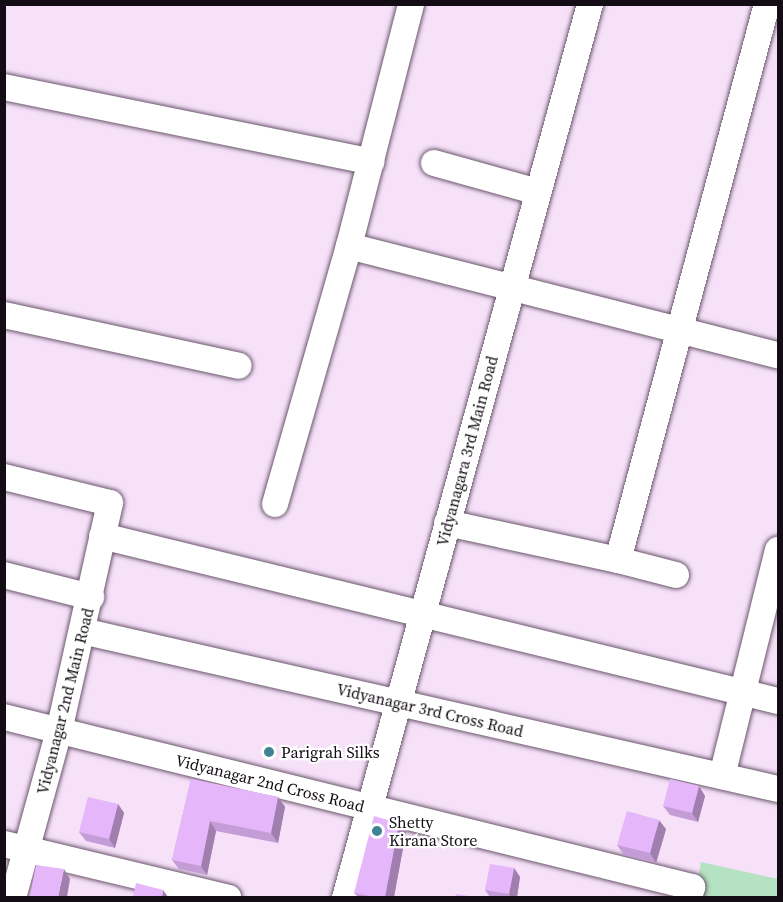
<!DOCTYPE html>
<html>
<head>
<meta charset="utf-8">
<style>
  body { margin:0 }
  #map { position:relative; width:783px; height:902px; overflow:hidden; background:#f6e1f9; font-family:"Source Serif 4",serif }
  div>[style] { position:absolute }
  .green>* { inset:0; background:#b4e2c3 }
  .roads { filter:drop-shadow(0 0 2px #6a576c) drop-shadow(0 0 2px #6a576c) }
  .street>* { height:26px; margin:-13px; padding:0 13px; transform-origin:13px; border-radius:13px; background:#fff }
  .wall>* { inset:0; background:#c59dd6 }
  .shaded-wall>* { inset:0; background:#a07fae }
  .building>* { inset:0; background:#e5b6f9 }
  .dots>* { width:16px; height:16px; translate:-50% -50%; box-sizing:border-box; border:3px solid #fff; border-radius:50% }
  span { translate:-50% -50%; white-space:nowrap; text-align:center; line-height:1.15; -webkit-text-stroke:4.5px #fff; paint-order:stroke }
  .street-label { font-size:16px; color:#130c14 }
  .poi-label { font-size:16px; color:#130c14 }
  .left { translate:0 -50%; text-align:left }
  .frame { position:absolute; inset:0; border:6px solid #130c14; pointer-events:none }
</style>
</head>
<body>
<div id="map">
  <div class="green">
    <i style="clip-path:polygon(701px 862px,778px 879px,778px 897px,694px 898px)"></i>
  </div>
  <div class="roads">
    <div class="street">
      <i style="left:4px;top:87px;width:375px;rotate:11.5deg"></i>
      <i style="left:434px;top:163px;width:108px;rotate:15.6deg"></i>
      <i style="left:349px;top:246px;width:443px;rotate:14.3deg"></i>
      <i style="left:4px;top:315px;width:240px;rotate:12.2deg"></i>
      <i style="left:4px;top:477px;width:109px;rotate:13.8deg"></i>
      <i style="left:110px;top:503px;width:234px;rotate:102.6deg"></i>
      <i style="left:59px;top:731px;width:173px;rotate:105.4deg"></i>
      <i style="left:275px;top:504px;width:268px;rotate:-74deg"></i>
      <i style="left:349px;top:246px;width:250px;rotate:-75.6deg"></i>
      <i style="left:447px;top:523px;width:175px;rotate:12.2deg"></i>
      <i style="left:102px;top:536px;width:696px;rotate:13.72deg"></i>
      <i style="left:4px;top:575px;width:90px;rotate:14.2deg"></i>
      <i style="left:676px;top:575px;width:60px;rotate:-165.5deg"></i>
      <i style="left:618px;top:560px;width:576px;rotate:-75deg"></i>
      <i style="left:82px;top:631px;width:714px;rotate:12.79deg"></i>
      <i style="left:4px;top:717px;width:709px;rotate:13.88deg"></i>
      <i style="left:692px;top:887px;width:11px;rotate:105deg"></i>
      <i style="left:722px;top:776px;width:233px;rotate:-76.1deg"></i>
      <i style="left:4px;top:844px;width:231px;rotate:13.5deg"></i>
      <i style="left:345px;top:898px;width:927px;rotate:-74.67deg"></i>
    </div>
  </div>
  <div class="wall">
    <i style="clip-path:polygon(191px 779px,278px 797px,285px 807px,278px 843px,216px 831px,207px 875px,179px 869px,172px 860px)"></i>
    <i style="clip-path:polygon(699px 786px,705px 796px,698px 822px,670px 815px,663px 806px)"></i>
    <i style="clip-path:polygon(118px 804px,124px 813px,115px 848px,86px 841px,79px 832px)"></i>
    <i style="clip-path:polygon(399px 823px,406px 832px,394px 897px,358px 897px,354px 893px)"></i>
    <i style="clip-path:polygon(666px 829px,656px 863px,624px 855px,617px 845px)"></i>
    <i style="clip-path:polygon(514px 868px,520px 877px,517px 897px,490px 897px,485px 890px)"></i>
  </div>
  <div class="shaded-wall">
    <i style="clip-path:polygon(699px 786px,705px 796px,698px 822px,692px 813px)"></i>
    <i style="clip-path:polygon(278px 797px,285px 807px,278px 843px,271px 833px)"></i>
    <i style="clip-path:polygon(118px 804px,124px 813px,115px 848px,109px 839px)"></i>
    <i style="clip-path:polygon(659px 820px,666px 829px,656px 863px,650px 853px)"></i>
    <i style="clip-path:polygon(210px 821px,216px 831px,207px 875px,201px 866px)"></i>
    <i style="clip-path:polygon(399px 823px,406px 832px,394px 897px,385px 897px)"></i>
    <i style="clip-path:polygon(514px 868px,520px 877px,517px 897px,511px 897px,509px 894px)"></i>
    <i style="clip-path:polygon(64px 869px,70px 879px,67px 897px,58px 897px)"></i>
    <i style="clip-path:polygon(163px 890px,168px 897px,162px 897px)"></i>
  </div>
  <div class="building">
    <i style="clip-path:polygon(191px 779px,278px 797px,271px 833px,210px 821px,201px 866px,172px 860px)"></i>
    <i style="clip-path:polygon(670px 779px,699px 786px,692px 813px,663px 806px)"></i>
    <i style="clip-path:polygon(88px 797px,118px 804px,109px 839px,79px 832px)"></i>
    <i style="clip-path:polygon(627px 811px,659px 820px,650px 853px,617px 845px)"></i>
    <i style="clip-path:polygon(374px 816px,399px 823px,385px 897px,375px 897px,354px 893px)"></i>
    <i style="clip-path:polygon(490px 864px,514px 868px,509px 894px,485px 890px)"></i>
    <i style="clip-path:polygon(36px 865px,64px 869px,58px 897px,30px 897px)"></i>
    <i style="clip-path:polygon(136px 883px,163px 890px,162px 897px,133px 897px)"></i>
    <i style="clip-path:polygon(456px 894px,475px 897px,455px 897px)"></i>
  </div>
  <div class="dots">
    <i style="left:269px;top:752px;background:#418394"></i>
    <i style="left:377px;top:831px;background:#418394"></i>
  </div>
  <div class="street-label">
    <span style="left:467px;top:451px;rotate:-75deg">Vidyanagara 3rd Main Road</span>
    <span style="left:65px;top:701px;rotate:-76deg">Vidyanagar 2nd Main Road</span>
    <span style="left:430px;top:710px;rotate:13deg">Vidyanagar 3rd Cross Road</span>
    <span style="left:270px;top:783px;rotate:14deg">Vidyanagar 2nd Cross Road</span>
  </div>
  <div class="poi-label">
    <span class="left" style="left:281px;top:752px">Parigrah Silks</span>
    <span class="left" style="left:389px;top:831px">Shetty<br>Kirana Store</span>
  </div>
  <div class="frame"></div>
</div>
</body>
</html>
